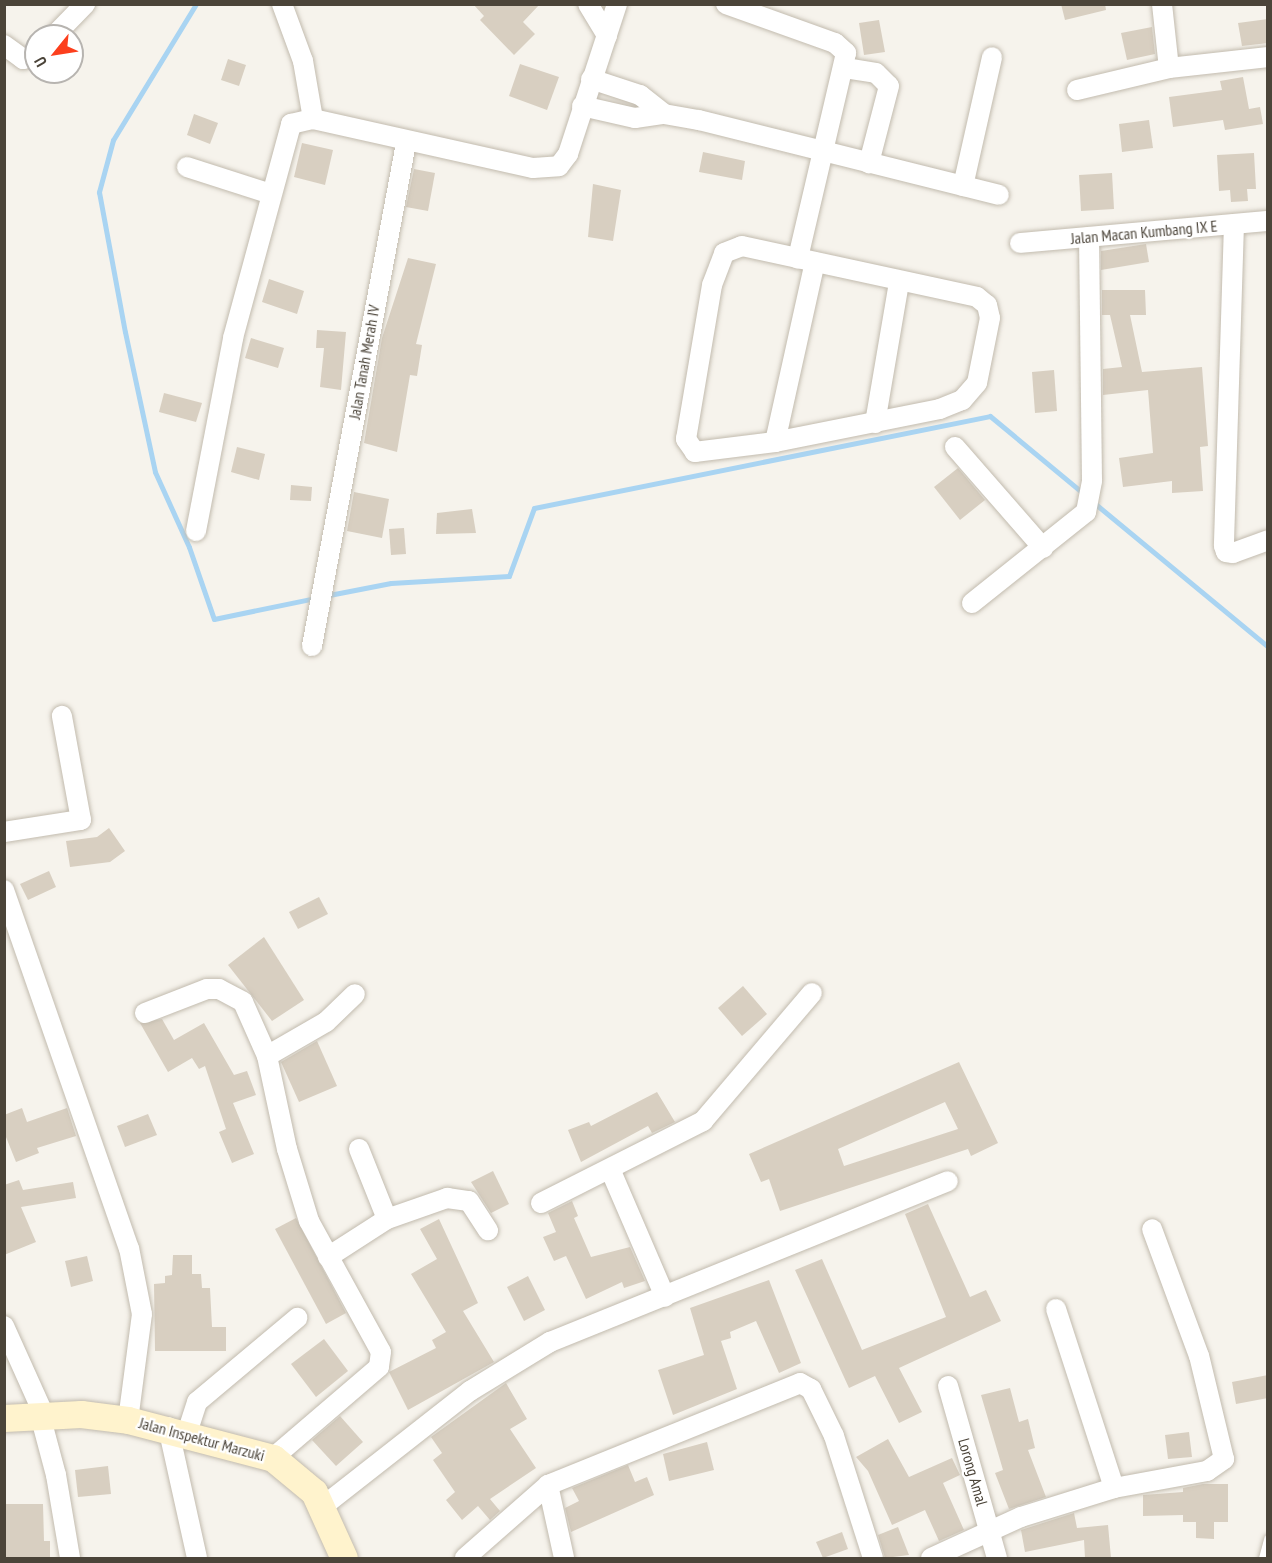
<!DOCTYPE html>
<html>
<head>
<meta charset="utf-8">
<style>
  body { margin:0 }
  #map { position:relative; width:1272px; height:1563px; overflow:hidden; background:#f6f3ec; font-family:"PT Sans Narrow",sans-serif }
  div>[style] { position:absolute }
  .stream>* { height:5px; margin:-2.5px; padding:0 2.5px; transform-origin:2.5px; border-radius:2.5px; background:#a9d4f2 }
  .building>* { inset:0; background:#d8cfc1 }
  .roads { filter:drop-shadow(0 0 2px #c2bbae) drop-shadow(0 0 2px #c2bbae) }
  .lane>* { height:9px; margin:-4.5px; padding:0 4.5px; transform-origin:4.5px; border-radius:4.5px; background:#fff }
  .street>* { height:20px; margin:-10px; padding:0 10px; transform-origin:10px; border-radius:10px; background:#fff }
  .secondary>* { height:27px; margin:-13.5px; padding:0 13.5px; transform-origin:13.5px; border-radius:13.5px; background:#fff3cd }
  span { translate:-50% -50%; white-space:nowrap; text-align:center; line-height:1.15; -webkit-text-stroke:4.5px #fff; paint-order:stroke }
  .street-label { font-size:16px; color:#4b4439 }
  .frame { position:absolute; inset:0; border:6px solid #4b4439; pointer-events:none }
  .north { position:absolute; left:24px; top:24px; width:60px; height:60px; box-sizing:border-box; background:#fff; border:2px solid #b7b4b0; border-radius:50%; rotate:240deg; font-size:16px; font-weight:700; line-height:24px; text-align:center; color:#4b4439 }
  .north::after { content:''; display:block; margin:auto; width:21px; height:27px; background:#fc3f1d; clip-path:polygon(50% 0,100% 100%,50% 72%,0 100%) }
</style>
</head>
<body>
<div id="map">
  <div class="stream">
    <i style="left:196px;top:4px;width:159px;rotate:121.4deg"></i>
    <i style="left:113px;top:140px;width:54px;rotate:105.1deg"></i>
    <i style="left:99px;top:192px;width:142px;rotate:79.5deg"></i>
    <i style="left:125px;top:332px;width:143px;rotate:77.9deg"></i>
    <i style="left:155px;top:472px;width:82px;rotate:65.6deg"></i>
    <i style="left:189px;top:547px;width:76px;rotate:70.9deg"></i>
    <i style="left:214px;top:619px;width:103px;rotate:-11.7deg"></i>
    <i style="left:1093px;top:502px;width:227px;rotate:39.6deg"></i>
    <i style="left:324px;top:596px;width:68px;rotate:-11deg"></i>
    <i style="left:391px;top:583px;width:118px;rotate:-3.4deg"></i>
    <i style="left:509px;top:576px;width:72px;rotate:-69.8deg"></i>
    <i style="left:534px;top:508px;width:465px;rotate:-11.4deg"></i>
    <i style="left:990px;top:416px;width:122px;rotate:39.7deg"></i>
  </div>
  <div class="building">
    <i style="clip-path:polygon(473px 4px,540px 4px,523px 22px,535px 34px,514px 55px,480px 20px,484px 16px)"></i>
    <i style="clip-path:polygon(1061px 4px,1105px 4px,1106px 10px,1065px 20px)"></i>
    <i style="clip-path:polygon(1268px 19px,1268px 43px,1242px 46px,1238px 23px)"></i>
    <i style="clip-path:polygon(879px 20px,885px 52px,864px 55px,859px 23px)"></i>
    <i style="clip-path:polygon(1152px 27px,1155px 54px,1127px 60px,1121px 33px)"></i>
    <i style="clip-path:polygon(228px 59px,246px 65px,239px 86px,221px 80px)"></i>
    <i style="clip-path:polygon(520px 64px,559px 77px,547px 110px,509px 96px)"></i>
    <i style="clip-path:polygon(1243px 77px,1249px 109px,1260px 107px,1263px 124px,1225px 130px,1223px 120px,1173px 127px,1169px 97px,1222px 90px,1220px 81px)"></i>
    <i style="clip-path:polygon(194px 114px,218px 123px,210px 144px,187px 135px)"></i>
    <i style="clip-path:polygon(1149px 120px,1153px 148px,1122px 152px,1119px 124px)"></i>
    <i style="clip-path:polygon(302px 143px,333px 150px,325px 185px,294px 177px)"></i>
    <i style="clip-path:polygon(703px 152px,745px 161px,742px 180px,699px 172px)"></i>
    <i style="clip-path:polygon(1254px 153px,1256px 189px,1247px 189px,1248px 201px,1231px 202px,1230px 190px,1219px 191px,1217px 155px)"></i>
    <i style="clip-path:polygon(414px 169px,435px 173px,428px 211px,406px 207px)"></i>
    <i style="clip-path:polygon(1112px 173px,1114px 209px,1081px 211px,1079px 175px)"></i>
    <i style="clip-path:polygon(593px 184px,621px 190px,613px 241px,588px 237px)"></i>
    <i style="clip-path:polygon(1146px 244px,1149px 262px,1101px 270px,1101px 251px)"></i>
    <i style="clip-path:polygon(408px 258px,436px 264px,416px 344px,422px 345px,417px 376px,410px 375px,397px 452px,364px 443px,382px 338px)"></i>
    <i style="clip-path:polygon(269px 279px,304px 291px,297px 314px,262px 302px)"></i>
    <i style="clip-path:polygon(1102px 290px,1145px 290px,1146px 315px,1130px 315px,1142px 372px,1202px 367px,1208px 446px,1200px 447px,1203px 491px,1172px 493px,1172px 481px,1123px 487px,1119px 458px,1153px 453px,1148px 390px,1103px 395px,1103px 369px,1122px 367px,1110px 315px,1102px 315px)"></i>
    <i style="clip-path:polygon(317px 330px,346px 332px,341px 390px,320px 387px,324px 348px,316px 348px)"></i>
    <i style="clip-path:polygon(251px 338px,284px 348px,278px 368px,245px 358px)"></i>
    <i style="clip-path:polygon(1054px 370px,1057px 411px,1035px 413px,1032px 372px)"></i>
    <i style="clip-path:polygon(164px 393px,202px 403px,196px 422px,159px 412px)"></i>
    <i style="clip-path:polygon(237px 447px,265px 454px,259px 480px,231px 472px)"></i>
    <i style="clip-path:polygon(958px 468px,985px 500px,960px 520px,934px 487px)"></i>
    <i style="clip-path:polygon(291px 485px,312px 487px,311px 501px,290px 500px)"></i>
    <i style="clip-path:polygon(354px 492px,389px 499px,382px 538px,347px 531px)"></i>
    <i style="clip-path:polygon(472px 509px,476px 533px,436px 534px,437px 513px)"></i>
    <i style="clip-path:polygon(404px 528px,406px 554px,391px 555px,389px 529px)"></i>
    <i style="clip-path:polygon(109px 828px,125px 851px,110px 862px,70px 867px,66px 841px,97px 837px)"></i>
    <i style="clip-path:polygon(49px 871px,56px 887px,28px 900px,20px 884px)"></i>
    <i style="clip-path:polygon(319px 897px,328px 914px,298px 929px,289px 912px)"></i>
    <i style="clip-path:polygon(264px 937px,304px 1000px,272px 1021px,228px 965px)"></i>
    <i style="clip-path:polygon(743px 986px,767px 1014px,742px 1036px,718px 1008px)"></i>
    <i style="clip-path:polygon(162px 1019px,174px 1040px,204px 1023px,234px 1075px,247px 1071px,256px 1095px,233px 1103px,254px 1154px,232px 1163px,219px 1132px,226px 1129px,205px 1066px,199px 1069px,192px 1058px,168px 1072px,140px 1023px)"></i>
    <i style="clip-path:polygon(317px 1041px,337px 1086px,299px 1102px,281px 1062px)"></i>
    <i style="clip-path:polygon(evenodd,959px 1062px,998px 1143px,971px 1156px,968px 1149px,780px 1211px,769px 1179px,761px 1182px,749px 1154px,959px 1062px,945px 1102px,958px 1129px,844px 1166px,838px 1149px,945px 1102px)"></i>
    <i style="clip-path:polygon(657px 1092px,675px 1122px,652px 1133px,648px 1126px,581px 1162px,568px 1130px,589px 1122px,591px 1126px)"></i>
    <i style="clip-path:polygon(22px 1108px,27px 1122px,67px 1108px,76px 1136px,37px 1148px,39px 1153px,16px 1162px,4px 1132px,4px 1115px)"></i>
    <i style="clip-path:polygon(148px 1114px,157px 1135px,125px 1147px,117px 1126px)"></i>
    <i style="clip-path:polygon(493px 1171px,509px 1204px,491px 1213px,471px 1182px)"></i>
    <i style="clip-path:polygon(19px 1180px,23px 1190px,73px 1182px,76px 1198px,21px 1207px,36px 1242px,4px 1255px,4px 1185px)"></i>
    <i style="clip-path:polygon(572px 1201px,578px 1216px,574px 1218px,591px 1257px,630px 1247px,645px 1281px,624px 1288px,622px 1282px,586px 1299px,566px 1256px,554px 1261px,543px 1237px,556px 1232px,548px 1213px)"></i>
    <i style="clip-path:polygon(928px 1204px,970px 1297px,986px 1290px,1001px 1321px,899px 1368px,922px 1412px,899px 1423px,875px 1376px,849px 1388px,795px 1270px,822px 1259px,862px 1350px,946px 1317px,905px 1214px)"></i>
    <i style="clip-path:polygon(296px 1218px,346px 1313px,326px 1324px,275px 1229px)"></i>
    <i style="clip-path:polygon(439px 1219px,478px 1303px,463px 1311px,494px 1362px,408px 1410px,389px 1372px,436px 1348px,432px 1340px,446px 1332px,411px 1274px,437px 1259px,420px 1229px)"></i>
    <i style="clip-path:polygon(173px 1255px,192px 1255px,192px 1274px,201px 1274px,202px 1288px,210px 1288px,212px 1327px,226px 1327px,226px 1351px,155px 1351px,154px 1284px,165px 1283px,165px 1276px,172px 1275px)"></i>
    <i style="clip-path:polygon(87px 1256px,93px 1281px,71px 1287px,65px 1261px)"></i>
    <i style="clip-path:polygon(528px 1276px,545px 1310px,524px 1321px,507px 1287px)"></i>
    <i style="clip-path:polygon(769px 1280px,801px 1363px,779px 1373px,756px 1321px,730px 1332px,731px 1338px,721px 1341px,737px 1389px,673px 1415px,658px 1370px,704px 1355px,690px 1308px)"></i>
    <i style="clip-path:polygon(324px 1339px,348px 1371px,316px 1397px,291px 1364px)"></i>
    <i style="clip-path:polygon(1268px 1375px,1268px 1398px,1236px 1404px,1232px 1382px)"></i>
    <i style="clip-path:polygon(506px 1383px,527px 1419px,510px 1429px,536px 1468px,490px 1499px,500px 1511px,490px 1520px,478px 1506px,462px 1520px,446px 1500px,455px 1492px,433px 1460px,442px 1453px,431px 1437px)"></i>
    <i style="clip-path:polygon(1010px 1388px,1019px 1422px,1028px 1419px,1035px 1448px,1028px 1450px,1046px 1497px,1009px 1509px,995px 1473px,1003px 1470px,981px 1395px)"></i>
    <i style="clip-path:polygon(340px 1416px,363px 1442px,336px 1466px,312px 1440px)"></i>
    <i style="clip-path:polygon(1189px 1432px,1192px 1457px,1168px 1459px,1165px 1435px)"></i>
    <i style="clip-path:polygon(888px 1439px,909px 1477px,952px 1458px,960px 1475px,943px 1483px,964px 1530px,939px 1541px,925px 1510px,892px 1525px,868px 1471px,856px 1457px)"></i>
    <i style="clip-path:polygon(707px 1442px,714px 1470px,669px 1481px,663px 1454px)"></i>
    <i style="clip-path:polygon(628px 1465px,635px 1482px,647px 1477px,654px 1495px,571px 1532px,565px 1508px,579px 1501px,572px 1488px)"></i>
    <i style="clip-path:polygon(108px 1466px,111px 1494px,78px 1497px,75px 1470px)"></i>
    <i style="clip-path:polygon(1203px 1484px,1228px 1484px,1228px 1522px,1214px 1522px,1214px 1539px,1196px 1538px,1196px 1522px,1183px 1522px,1183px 1515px,1143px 1516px,1143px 1495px,1183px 1492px,1183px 1488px)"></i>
    <i style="clip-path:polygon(4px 1504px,43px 1504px,44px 1541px,50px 1541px,50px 1558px,4px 1558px)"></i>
    <i style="clip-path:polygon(1074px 1513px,1077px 1528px,1108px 1525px,1111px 1558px,1085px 1558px,1084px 1540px,1025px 1552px,1021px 1530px)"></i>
    <i style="clip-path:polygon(898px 1527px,909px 1555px,885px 1558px,878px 1535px)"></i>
    <i style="clip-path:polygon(842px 1532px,848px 1549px,823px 1558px,816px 1542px)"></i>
  </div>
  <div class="roads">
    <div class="lane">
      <i style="left:1263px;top:1558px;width:20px;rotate:-75deg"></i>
    </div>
    <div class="street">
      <i style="left:282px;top:4px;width:61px;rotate:69.8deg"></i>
      <i style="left:303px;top:61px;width:59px;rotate:80.2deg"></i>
      <i style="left:588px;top:4px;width:37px;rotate:59deg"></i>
      <i style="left:726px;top:4px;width:116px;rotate:19.7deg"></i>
      <i style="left:835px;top:43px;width:15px;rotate:42deg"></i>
      <i style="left:846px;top:53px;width:211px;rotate:103.2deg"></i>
      <i style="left:1162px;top:4px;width:64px;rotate:83.8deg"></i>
      <i style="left:54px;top:36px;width:45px;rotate:-45.9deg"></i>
      <i style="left:4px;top:45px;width:24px;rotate:36deg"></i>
      <i style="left:23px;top:59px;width:14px;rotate:-17deg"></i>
      <i style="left:845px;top:68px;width:31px;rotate:9deg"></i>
      <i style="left:876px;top:73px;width:18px;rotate:45deg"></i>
      <i style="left:889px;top:86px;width:80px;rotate:104.6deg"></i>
      <i style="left:591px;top:79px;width:52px;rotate:18.1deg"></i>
      <i style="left:640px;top:95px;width:31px;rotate:38deg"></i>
      <i style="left:1077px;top:90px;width:95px;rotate:-13.4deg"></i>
      <i style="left:1169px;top:68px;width:100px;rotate:-6.3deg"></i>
      <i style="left:582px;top:106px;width:54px;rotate:12.8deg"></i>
      <i style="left:635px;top:118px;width:29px;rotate:-8deg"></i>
      <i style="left:664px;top:114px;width:36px;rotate:10deg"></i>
      <i style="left:699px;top:120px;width:309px;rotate:14deg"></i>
      <i style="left:187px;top:167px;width:88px;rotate:17.8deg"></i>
      <i style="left:963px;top:186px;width:132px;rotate:-77.3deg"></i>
      <i style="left:1234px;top:224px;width:322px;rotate:91.8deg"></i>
      <i style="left:1224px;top:546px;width:6px;rotate:72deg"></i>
      <i style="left:1226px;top:552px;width:7px;rotate:8deg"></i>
      <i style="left:1233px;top:553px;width:37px;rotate:-20deg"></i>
      <i style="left:1020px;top:243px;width:249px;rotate:-5.1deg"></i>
      <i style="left:742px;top:246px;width:240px;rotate:12.2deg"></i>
      <i style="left:977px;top:297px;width:13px;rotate:39deg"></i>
      <i style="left:987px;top:305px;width:13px;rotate:77deg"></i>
      <i style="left:990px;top:318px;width:66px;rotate:101.3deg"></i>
      <i style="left:977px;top:383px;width:23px;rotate:131deg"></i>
      <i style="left:962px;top:400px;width:24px;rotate:158deg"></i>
      <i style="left:940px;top:409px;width:168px;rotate:168.7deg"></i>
      <i style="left:775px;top:442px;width:81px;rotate:172.9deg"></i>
      <i style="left:695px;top:452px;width:16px;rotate:-125deg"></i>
      <i style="left:686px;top:439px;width:156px;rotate:-80.4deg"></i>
      <i style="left:712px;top:285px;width:34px;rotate:-69deg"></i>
      <i style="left:724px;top:253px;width:19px;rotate:-21deg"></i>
      <i style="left:875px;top:423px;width:143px;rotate:-80.3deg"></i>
      <i style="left:775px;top:442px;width:184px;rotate:-77.5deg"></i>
      <i style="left:955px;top:447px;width:134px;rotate:48.9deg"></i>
      <i style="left:196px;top:531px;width:197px;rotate:-79.1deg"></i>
      <i style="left:233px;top:338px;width:222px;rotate:-74.8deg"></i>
      <i style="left:291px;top:124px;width:23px;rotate:-13deg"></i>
      <i style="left:313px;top:119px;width:225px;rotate:12.6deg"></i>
      <i style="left:533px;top:168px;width:26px;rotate:-4deg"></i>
      <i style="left:559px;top:166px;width:15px;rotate:-53deg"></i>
      <i style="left:568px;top:154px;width:158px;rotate:-71.9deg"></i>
      <i style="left:972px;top:603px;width:146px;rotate:-38.6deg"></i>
      <i style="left:1086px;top:512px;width:32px;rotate:-79deg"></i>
      <i style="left:1092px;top:481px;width:244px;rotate:-90.7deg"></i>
      <i style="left:312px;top:646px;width:512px;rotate:-79.41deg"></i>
      <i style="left:4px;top:832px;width:78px;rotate:-8.9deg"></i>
      <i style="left:81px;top:820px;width:106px;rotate:-100.4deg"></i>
      <i style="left:4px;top:890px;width:379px;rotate:70.8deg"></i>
      <i style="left:129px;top:1248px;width:67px;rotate:78.9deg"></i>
      <i style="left:142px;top:1314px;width:107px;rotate:97.5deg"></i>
      <i style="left:145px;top:1013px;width:66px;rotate:-21.2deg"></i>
      <i style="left:207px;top:989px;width:12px"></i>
      <i style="left:219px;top:989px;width:27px;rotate:28deg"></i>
      <i style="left:243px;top:1002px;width:59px;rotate:66deg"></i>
      <i style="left:267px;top:1056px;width:95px;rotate:77.9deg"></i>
      <i style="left:287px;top:1149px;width:75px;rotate:73deg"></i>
      <i style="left:309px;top:1221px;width:149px;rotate:61.2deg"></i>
      <i style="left:381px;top:1352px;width:15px;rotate:98deg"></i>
      <i style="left:379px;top:1367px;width:140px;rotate:139.4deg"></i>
      <i style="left:267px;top:1056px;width:68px;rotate:-30deg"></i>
      <i style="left:326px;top:1022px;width:40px;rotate:-44deg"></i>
      <i style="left:359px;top:1149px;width:75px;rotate:68.2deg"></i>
      <i style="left:610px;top:1169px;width:139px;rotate:66.7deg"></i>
      <i style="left:541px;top:1203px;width:182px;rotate:-26.8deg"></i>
      <i style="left:703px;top:1121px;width:168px;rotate:-49.6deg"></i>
      <i style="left:328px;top:1257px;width:70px;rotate:-32.8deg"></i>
      <i style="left:387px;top:1219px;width:64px;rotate:-19.3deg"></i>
      <i style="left:447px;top:1198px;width:22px;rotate:8deg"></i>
      <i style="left:469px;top:1201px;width:35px;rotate:57deg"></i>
      <i style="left:1056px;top:1309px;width:188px;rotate:72deg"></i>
      <i style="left:4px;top:1326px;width:98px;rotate:65.8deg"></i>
      <i style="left:948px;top:1386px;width:179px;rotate:74.1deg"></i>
      <i style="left:40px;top:1415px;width:62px;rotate:75.1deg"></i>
      <i style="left:56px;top:1475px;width:84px;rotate:80.4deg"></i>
      <i style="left:168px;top:1427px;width:134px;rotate:77.5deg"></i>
      <i style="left:187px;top:1433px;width:33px;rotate:-72deg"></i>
      <i style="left:197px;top:1402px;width:131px;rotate:-40deg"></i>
      <i style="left:548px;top:1485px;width:75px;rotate:77.6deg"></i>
      <i style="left:322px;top:1507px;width:188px;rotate:-38.1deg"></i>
      <i style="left:470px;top:1391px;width:94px;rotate:-31.5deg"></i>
      <i style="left:550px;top:1342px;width:429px;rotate:-22deg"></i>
      <i style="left:465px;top:1558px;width:111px;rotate:-41.3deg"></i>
      <i style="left:548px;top:1485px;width:272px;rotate:-22deg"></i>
      <i style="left:800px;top:1383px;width:13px;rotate:29deg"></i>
      <i style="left:811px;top:1389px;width:52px;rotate:63.9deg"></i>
      <i style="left:834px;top:1436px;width:128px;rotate:72.3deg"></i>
      <i style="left:931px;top:1558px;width:99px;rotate:-24.5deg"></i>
      <i style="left:1021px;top:1517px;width:97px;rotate:-17.3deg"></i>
      <i style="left:1114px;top:1488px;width:95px;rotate:-10.4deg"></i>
      <i style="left:1207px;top:1471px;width:21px;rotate:-35deg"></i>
      <i style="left:1224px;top:1459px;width:106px;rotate:-103.6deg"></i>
      <i style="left:1199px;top:1356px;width:135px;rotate:-110.3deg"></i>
    </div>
    <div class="secondary">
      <i style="left:4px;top:1418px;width:77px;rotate:-3deg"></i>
      <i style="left:81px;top:1414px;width:47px;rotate:7.3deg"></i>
      <i style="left:128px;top:1420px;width:150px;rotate:14.7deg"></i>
      <i style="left:273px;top:1458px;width:53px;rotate:39.7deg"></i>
      <i style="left:314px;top:1492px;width:72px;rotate:65.6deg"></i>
    </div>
  </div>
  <div class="street-label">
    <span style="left:1144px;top:232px;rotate:-5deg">Jalan Macan Kumbang IX E</span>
    <span style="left:364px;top:362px;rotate:-80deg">Jalan Tanah Merah IV</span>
    <span style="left:202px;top:1439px;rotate:15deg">Jalan Inspektur Marzuki</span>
    <span style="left:973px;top:1472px;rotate:74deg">Lorong Amal</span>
  </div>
  <div class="frame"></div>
  <div class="north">U</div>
</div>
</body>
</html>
